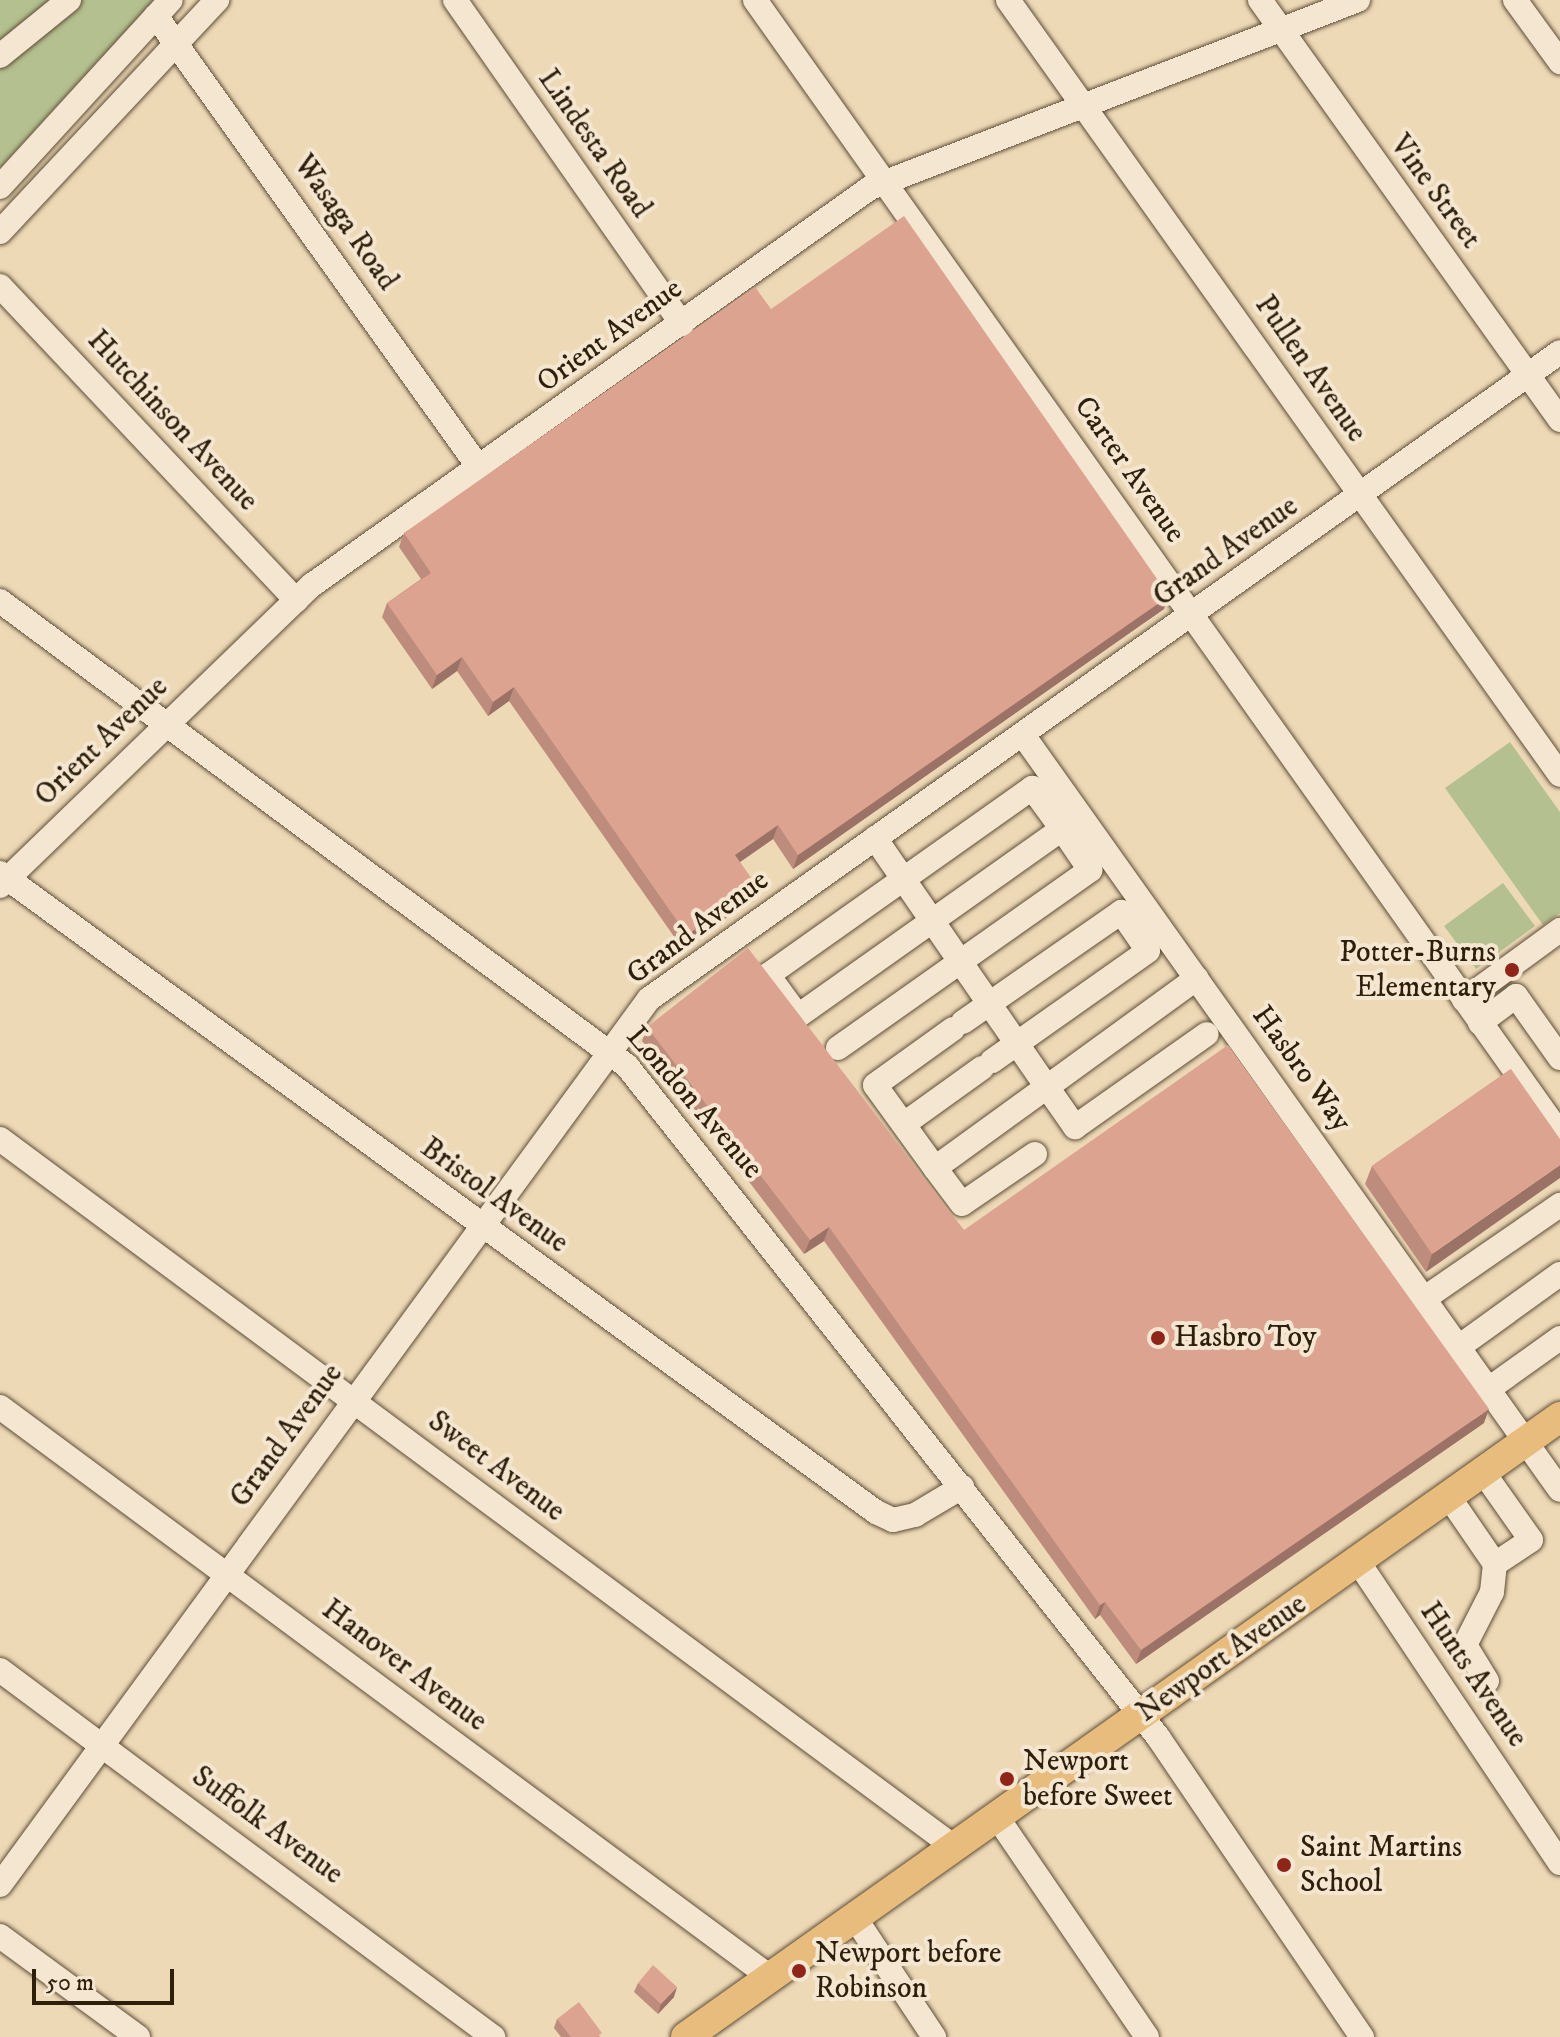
<!DOCTYPE html>
<html>
<head>
<meta charset="utf-8">
<style>
  body { margin:0 }
  #map { position:relative; width:1560px; height:2037px; overflow:hidden; background:#eed9b7; font-family:"IM FELL DW Pica",serif }
  div>[style] { position:absolute }
  .green>* { inset:0; background:#b5c090 }
  .roads { filter:drop-shadow(0 0 2px #5e4e38) drop-shadow(0 0 2px #5e4e38) }
  .minor>* { height:24px; margin:-12px; padding:0 12px; transform-origin:12px; border-radius:12px; background:#f4e6d0 }
  .major>* { height:30px; margin:-15px; padding:0 15px; transform-origin:15px; border-radius:15px; background:#e7bc7c }
  .wall>* { inset:0; background:#be8c7d }
  .shaded-wall>* { inset:0; background:#9b7266 }
  .building>* { inset:0; background:#dda391 }
  .dots>* { width:22px; height:22px; translate:-50% -50%; box-sizing:border-box; border:4px solid #f4e6d0; border-radius:50% }
  span { translate:-50% -50%; white-space:nowrap; text-align:center; line-height:1.15; -webkit-text-stroke:8px #f4e6d0; paint-order:stroke }
  .street-label { font-size:30px; color:#2e1f0d }
  .poi-label { font-size:30px; color:#2e1f0d }
  .right { translate:-100% -50%; text-align:right }
  .left { translate:0 -50%; text-align:left }
  .scale { position:absolute; left:32px; top:1969px; width:142px; height:36px; box-sizing:border-box; border:4px solid #2e1f0d; border-top:0; padding-left:10px; font-size:24px; line-height:28px; white-space:nowrap; color:#2e1f0d; -webkit-text-stroke:6px #f4e6d0; paint-order:stroke }
</style>
</head>
<body>
<div id="map">
  <div class="green">
    <i style="clip-path:polygon(0 0,154px 0,0 168px)"></i>
    <i style="clip-path:polygon(1510px 742px,1560px 812px,1560px 913px,1543px 925px,1445px 788px)"></i>
    <i style="clip-path:polygon(1503px 883px,1535px 926px,1476px 969px,1444px 926px)"></i>
  </div>
  <div class="roads">
    <div class="minor">
      <i style="left:455px;top:0;width:396px;rotate:55deg"></i>
      <i style="left:755px;top:0;width:1391px;rotate:54.63deg"></i>
      <i style="left:1008px;top:0;width:951px;rotate:54.54deg"></i>
      <i style="left:1260px;top:0;width:516px;rotate:54.46deg"></i>
      <i style="left:1515px;top:0;width:77px;rotate:54deg"></i>
      <i style="left:156px;top:16px;width:557px;rotate:54.43deg"></i>
      <i style="left:0;top:56px;width:89px;rotate:-39.1deg"></i>
      <i style="left:0;top:187px;width:253px;rotate:-47.6deg"></i>
      <i style="left:0;top:232px;width:318px;rotate:-46.9deg"></i>
      <i style="left:0;top:286px;width:432px;rotate:46.7deg"></i>
      <i style="left:0;top:601px;width:781px;rotate:36.56deg"></i>
      <i style="left:627px;top:1066px;width:856px;rotate:51.64deg"></i>
      <i style="left:1158px;top:1737px;width:363px;rotate:55.8deg"></i>
      <i style="left:1023px;top:735px;width:926px;rotate:54.58deg"></i>
      <i style="left:875px;top:838px;width:303px;rotate:55.4deg"></i>
      <i style="left:1047px;top:1087px;width:185px;rotate:-36deg"></i>
      <i style="left:0;top:873px;width:1084px;rotate:36.11deg"></i>
      <i style="left:876px;top:1512px;width:19px;rotate:25deg"></i>
      <i style="left:893px;top:1520px;width:23px;rotate:-13deg"></i>
      <i style="left:915px;top:1515px;width:55px;rotate:-30.8deg"></i>
      <i style="left:0;top:886px;width:434px;rotate:-44deg"></i>
      <i style="left:312px;top:585px;width:685px;rotate:-35.43deg"></i>
      <i style="left:870px;top:188px;width:523px;rotate:-21.07deg"></i>
      <i style="left:1464px;top:1000px;width:119px;rotate:-36.1deg"></i>
      <i style="left:963px;top:1022px;width:193px;rotate:-34.8deg"></i>
      <i style="left:1121px;top:912px;width:47px;rotate:55.3deg"></i>
      <i style="left:1148px;top:951px;width:191px;rotate:144.8deg"></i>
      <i style="left:1480px;top:1023px;width:45px;rotate:-36.9deg"></i>
      <i style="left:1516px;top:996px;width:76px;rotate:54.6deg"></i>
      <i style="left:838px;top:1048px;width:309px;rotate:-35.2deg"></i>
      <i style="left:1090px;top:870px;width:50px;rotate:-124.3deg"></i>
      <i style="left:1062px;top:829px;width:324px;rotate:144.7deg"></i>
      <i style="left:798px;top:1016px;width:51px;rotate:-126.2deg"></i>
      <i style="left:768px;top:975px;width:324px;rotate:-35.3deg"></i>
      <i style="left:1032px;top:788px;width:51px;rotate:53.8deg"></i>
      <i style="left:904px;top:1124px;width:96px;rotate:-35.7deg"></i>
      <i style="left:0;top:1139px;width:1188px;rotate:36.58deg"></i>
      <i style="left:1035px;top:1154px;width:88px;rotate:145.6deg"></i>
      <i style="left:962px;top:1204px;width:45px;rotate:-126.9deg"></i>
      <i style="left:935px;top:1168px;width:138px;rotate:-35.9deg"></i>
      <i style="left:1047px;top:1087px;width:49px;rotate:55deg"></i>
      <i style="left:1075px;top:1127px;width:161px;rotate:-35.2deg"></i>
      <i style="left:935px;top:1168px;width:102px;rotate:-125.9deg"></i>
      <i style="left:875px;top:1085px;width:96px;rotate:-35.7deg"></i>
      <i style="left:1425px;top:1298px;width:164px;rotate:-34.6deg"></i>
      <i style="left:1460px;top:1346px;width:123px;rotate:-35.8deg"></i>
      <i style="left:1490px;top:1388px;width:86px;rotate:-35.5deg"></i>
      <i style="left:0;top:1407px;width:958px;rotate:36.51deg"></i>
      <i style="left:1449px;top:1497px;width:81px;rotate:55.5deg"></i>
      <i style="left:1495px;top:1564px;width:43px;rotate:-33.7deg"></i>
      <i style="left:1531px;top:1540px;width:83px;rotate:-125.2deg"></i>
      <i style="left:1359px;top:1563px;width:361px;rotate:56.2deg"></i>
      <i style="left:0;top:1670px;width:615px;rotate:36.66deg"></i>
      <i style="left:1487px;top:1681px;width:42px;rotate:-121.4deg"></i>
      <i style="left:1465px;top:1645px;width:59px;rotate:-63deg"></i>
      <i style="left:1492px;top:1592px;width:28px;rotate:-84deg"></i>
      <i style="left:997px;top:1817px;width:266px;rotate:55.7deg"></i>
      <i style="left:0;top:1885px;width:1098px;rotate:-53.78deg"></i>
      <i style="left:649px;top:999px;width:1117px;rotate:-35.38deg"></i>
      <i style="left:855px;top:1918px;width:143px;rotate:56.4deg"></i>
      <i style="left:0;top:1936px;width:171px;rotate:36.2deg"></i>
    </div>
    <div class="major">
      <i style="left:686px;top:2037px;width:1072px;rotate:-35.35deg"></i>
    </div>
  </div>
  <div class="wall">
    <i style="clip-path:polygon(771px 309px,1164px 609px,793px 869px,773px 839px,740px 862px,752px 900px,682px 948px,509px 701px,488px 716px,457px 671px,432px 689px,382px 617px,387px 603px,421px 579px,399px 547px,404px 533px)"></i>
    <i style="clip-path:polygon(647px 1027px,964px 1230px,1484px 1423px,1136px 1664px,1100px 1615px,1095px 1619px,824px 1241px,804px 1254px,642px 1041px)"></i>
    <i style="clip-path:polygon(1511px 1069px,1426px 1272px,1365px 1184px,1372px 1166px)"></i>
    <i style="clip-path:polygon(638px 1983px,674px 1997px,658px 2014px,634px 1992px)"></i>
    <i style="clip-path:polygon(557px 2019px,601px 2037px,561px 2037px,554px 2028px)"></i>
  </div>
  <div class="shaded-wall">
    <i style="clip-path:polygon(1169px 596px,1164px 609px,793px 869px,798px 855px)"></i>
    <i style="clip-path:polygon(462px 657px,457px 671px,432px 689px,437px 675px)"></i>
    <i style="clip-path:polygon(514px 687px,509px 701px,488px 716px,493px 702px)"></i>
    <i style="clip-path:polygon(778px 825px,773px 839px,730px 869px,735px 855px)"></i>
    <i style="clip-path:polygon(757px 886px,752px 900px,682px 948px,687px 935px)"></i>
    <i style="clip-path:polygon(1560px 1165px,1560px 1178px,1426px 1272px,1432px 1254px)"></i>
    <i style="clip-path:polygon(829px 1227px,824px 1241px,804px 1254px,810px 1240px)"></i>
    <i style="clip-path:polygon(1489px 1409px,1484px 1423px,1136px 1664px,1141px 1650px)"></i>
    <i style="clip-path:polygon(1105px 1602px,1100px 1615px,1095px 1619px,1100px 1605px)"></i>
    <i style="clip-path:polygon(677px 1987px,674px 1997px,658px 2014px,661px 2004px)"></i>
  </div>
  <div class="building">
    <i style="clip-path:polygon(904px 216px,1169px 596px,798px 855px,778px 825px,735px 855px,757px 886px,687px 935px,514px 687px,493px 702px,462px 657px,437px 675px,387px 603px,431px 573px,404px 533px,755px 287px,771px 309px)"></i>
    <i style="clip-path:polygon(748px 948px,964px 1230px,1228px 1045px,1489px 1409px,1141px 1650px,1105px 1602px,1100px 1605px,829px 1227px,810px 1240px,647px 1027px)"></i>
    <i style="clip-path:polygon(1511px 1069px,1560px 1139px,1560px 1165px,1432px 1254px,1372px 1166px)"></i>
    <i style="clip-path:polygon(653px 1965px,677px 1987px,661px 2004px,638px 1983px)"></i>
    <i style="clip-path:polygon(579px 2002px,602px 2033px,597px 2037px,571px 2037px,557px 2019px)"></i>
  </div>
  <div class="dots">
    <i style="left:1512px;top:970px;background:#8f2418"></i>
    <i style="left:1158px;top:1338px;background:#8f2418"></i>
    <i style="left:1007px;top:1779px;background:#8f2418"></i>
    <i style="left:1284px;top:1865px;background:#8f2418"></i>
    <i style="left:799px;top:1971px;background:#8f2418"></i>
  </div>
  <div class="street-label">
    <span style="left:594px;top:144px;rotate:55deg">Lindesta Road</span>
    <span style="left:1435px;top:192px;rotate:54deg">Vine Street</span>
    <span style="left:345px;top:223px;rotate:55deg">Wasaga Road</span>
    <span style="left:610px;top:336px;rotate:-36deg">Orient Avenue</span>
    <span style="left:1310px;top:369px;rotate:55deg">Pullen Avenue</span>
    <span style="left:172px;top:421px;rotate:47deg">Hutchinson Avenue</span>
    <span style="left:1129px;top:470px;rotate:55deg">Carter Avenue</span>
    <span style="left:1226px;top:552px;rotate:-35deg">Grand Avenue</span>
    <span style="left:102px;top:742px;rotate:-44deg">Orient Avenue</span>
    <span style="left:698px;top:928px;rotate:-37deg">Grand Avenue</span>
    <span style="left:1301px;top:1069px;rotate:54deg">Hasbro Way</span>
    <span style="left:694px;top:1103px;rotate:49deg">London Avenue</span>
    <span style="left:494px;top:1196px;rotate:36deg">Bristol Avenue</span>
    <span style="left:287px;top:1436px;rotate:-54deg">Grand Avenue</span>
    <span style="left:496px;top:1467px;rotate:37deg">Sweet Avenue</span>
    <span style="left:1222px;top:1659px;rotate:-35deg">Newport Avenue</span>
    <span style="left:404px;top:1666px;rotate:37deg">Hanover Avenue</span>
    <span style="left:1473px;top:1675px;rotate:56deg">Hunts Avenue</span>
    <span style="left:267px;top:1826px;rotate:36deg">Suffolk Avenue</span>
  </div>
  <div class="poi-label">
    <span class="right" style="left:1496px;top:970px">Potter-Burns<br>Elementary</span>
    <span class="left" style="left:1174px;top:1338px">Hasbro Toy</span>
    <span class="left" style="left:1023px;top:1779px">Newport<br>before Sweet</span>
    <span class="left" style="left:1300px;top:1865px">Saint Martins<br>School</span>
    <span class="left" style="left:815px;top:1971px">Newport before<br>Robinson</span>
  </div>
  <div class="scale">50 m</div>
</div>
</body>
</html>
